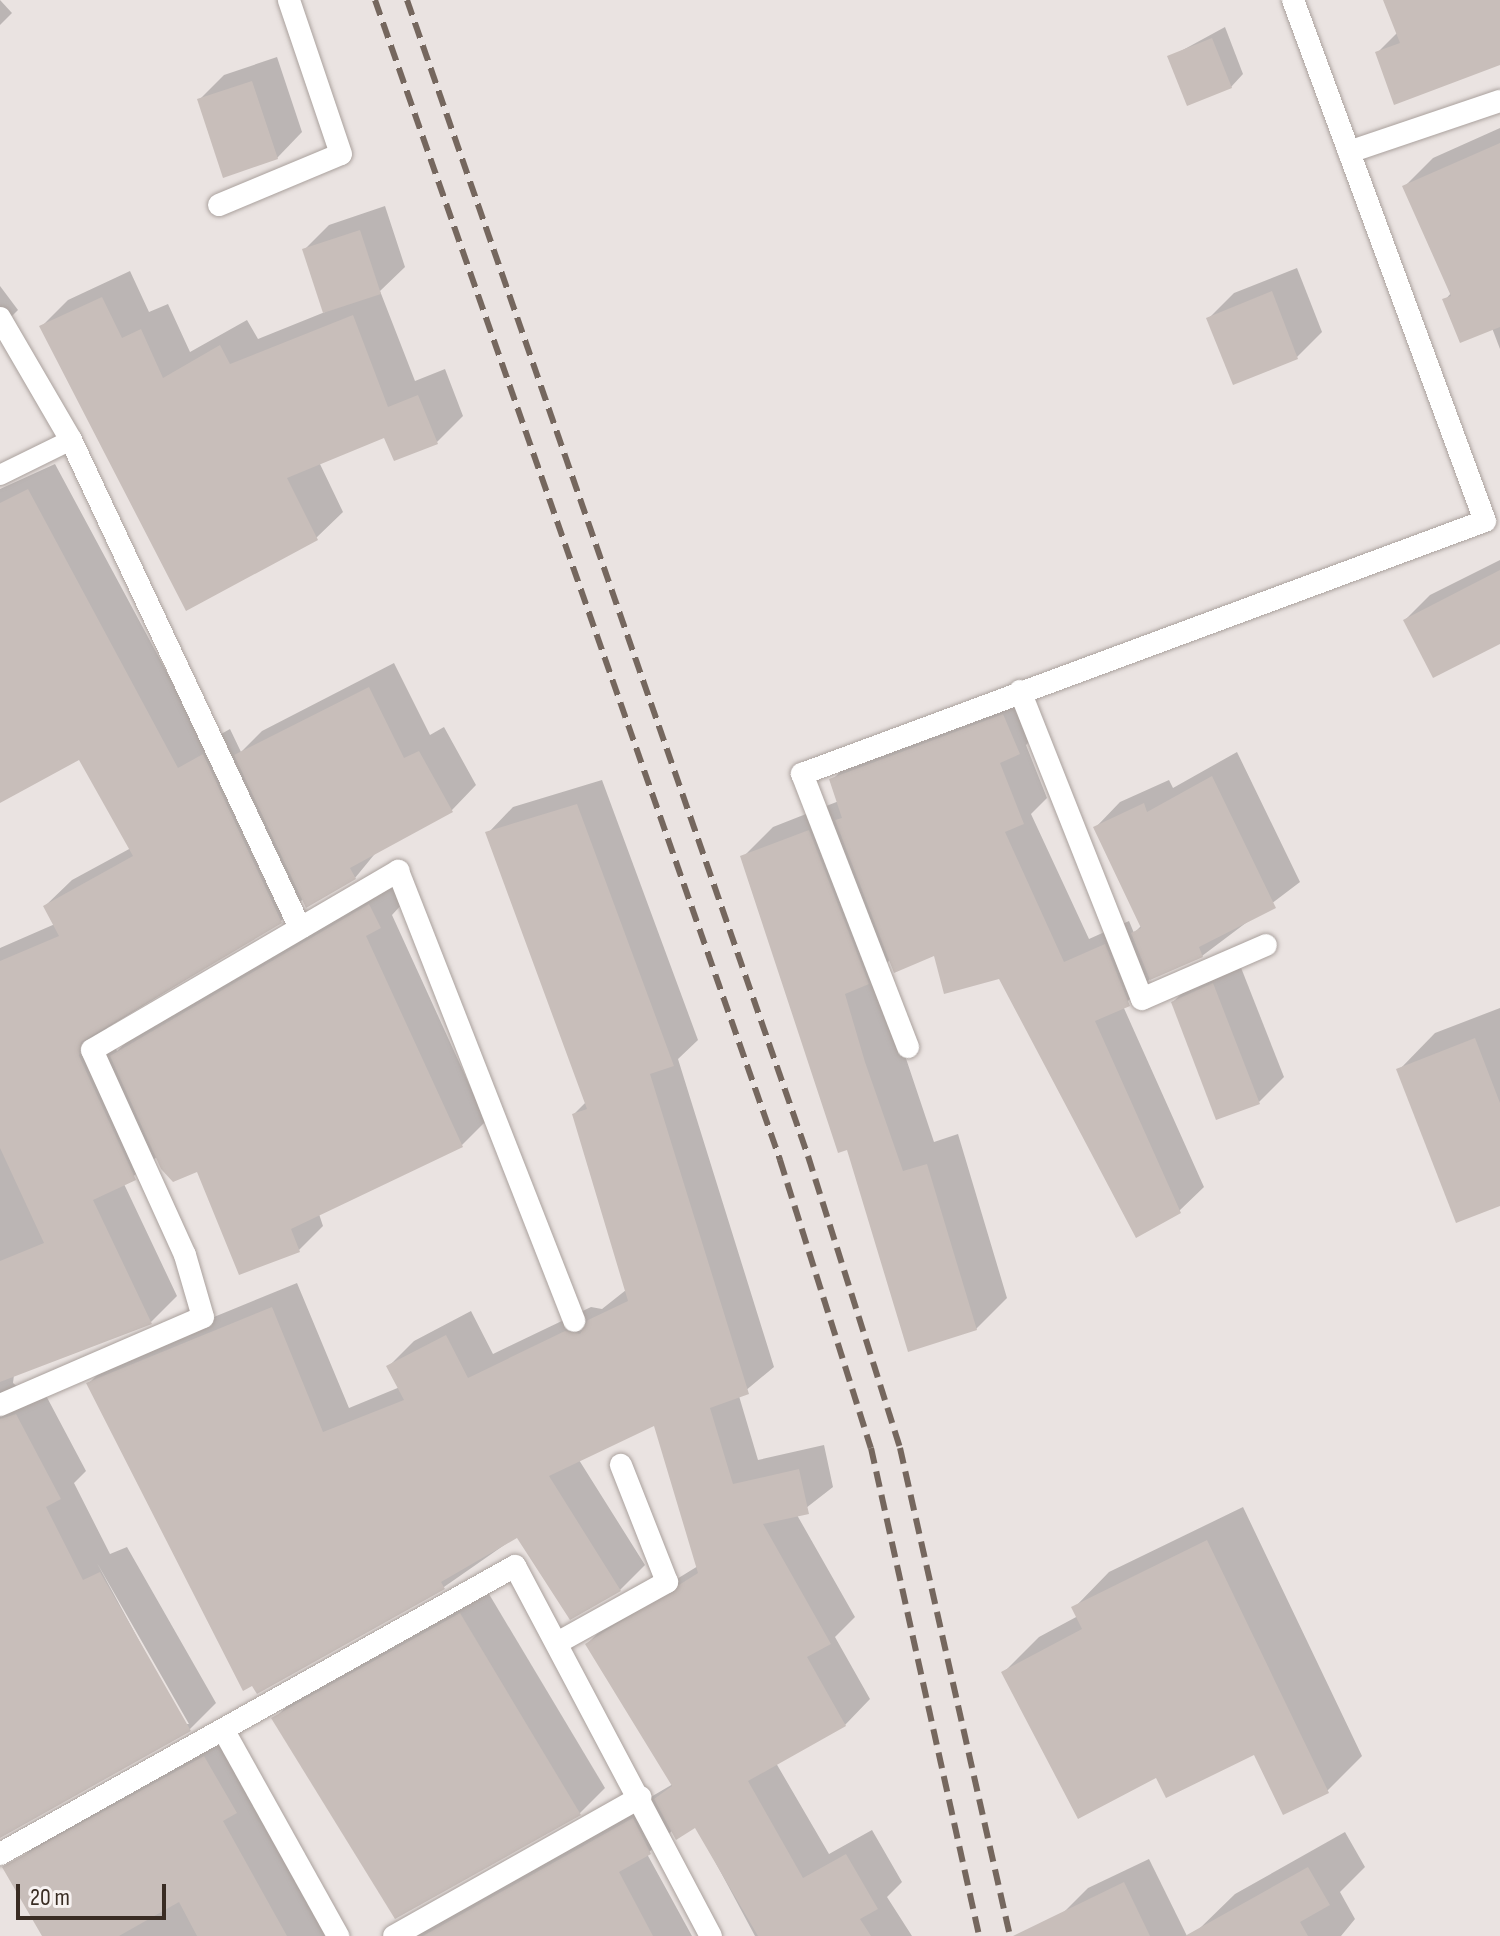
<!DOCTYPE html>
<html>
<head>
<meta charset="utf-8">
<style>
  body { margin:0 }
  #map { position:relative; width:1500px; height:1936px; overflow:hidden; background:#eae3e1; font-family:"Sofia Sans Condensed",sans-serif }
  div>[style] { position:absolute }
  .shadow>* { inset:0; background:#0003 }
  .building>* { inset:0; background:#c8beba }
  .roads { filter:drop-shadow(0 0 2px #aaa19d) drop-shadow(0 0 2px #aaa19d) }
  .service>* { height:20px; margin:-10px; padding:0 10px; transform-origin:10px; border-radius:10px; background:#fff }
  .minor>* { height:22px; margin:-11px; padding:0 11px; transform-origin:11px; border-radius:11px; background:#fff }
  .rail>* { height:6px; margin-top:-3px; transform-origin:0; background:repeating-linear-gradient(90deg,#75675e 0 16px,transparent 0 24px) }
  span { translate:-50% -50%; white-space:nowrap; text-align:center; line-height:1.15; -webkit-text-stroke:7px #f7f2f1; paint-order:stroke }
  .scale { position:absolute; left:16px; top:1884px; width:150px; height:36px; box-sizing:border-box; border:4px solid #392c23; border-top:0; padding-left:10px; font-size:24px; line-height:28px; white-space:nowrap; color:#392c23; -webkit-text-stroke:6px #f7f2f1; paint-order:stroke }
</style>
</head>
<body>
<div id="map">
  <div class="shadow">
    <i style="clip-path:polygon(0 0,12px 13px,0 25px)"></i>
    <i style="clip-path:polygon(1385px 0,1500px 0,1500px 61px,1377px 53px,1398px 32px)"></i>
    <i style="clip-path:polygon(1225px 27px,1243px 74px,1231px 87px,1170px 57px)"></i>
    <i style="clip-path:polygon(277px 57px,302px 132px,277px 158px,199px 100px,224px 75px)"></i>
    <i style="clip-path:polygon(1500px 128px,1500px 349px,1492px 328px,1445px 300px,1451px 293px,1404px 187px,1433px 158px)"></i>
    <i style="clip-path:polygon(385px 206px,405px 267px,380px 291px,415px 381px,445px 369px,463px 416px,436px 443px,385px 435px,319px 462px,343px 512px,316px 538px,41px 327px,68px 300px,130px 271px,149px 312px,168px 304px,190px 352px,247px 320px,258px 339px,325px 312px,304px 250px,329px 225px)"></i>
    <i style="clip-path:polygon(1297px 268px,1322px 332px,1297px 357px,1209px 318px,1234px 293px)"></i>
    <i style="clip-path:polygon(0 286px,18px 310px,0 328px)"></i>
    <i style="clip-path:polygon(evenodd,55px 464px,205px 743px,230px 729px,241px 752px,262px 731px,394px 663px,430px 735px,444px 727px,476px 785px,452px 810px,378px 850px,355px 878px,304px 898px,281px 921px,107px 1028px,117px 1051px,137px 1032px,394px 882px,404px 902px,392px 915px,486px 1121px,462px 1145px,319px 1214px,323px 1226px,299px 1250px,198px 1169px,158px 1156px,124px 1184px,177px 1296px,151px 1322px,14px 1375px,13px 1383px,25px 1393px,42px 1388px,86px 1471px,74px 1483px,110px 1554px,127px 1547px,216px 1703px,189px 1730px,0 1831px,0 948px,55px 924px,45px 906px,72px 880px,131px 848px,79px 757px,0 801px,0 489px,55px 464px,97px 1563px,189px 1724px,184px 1724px,97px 1563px)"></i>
    <i style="clip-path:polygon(1500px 560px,1500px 642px,1405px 620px,1430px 595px)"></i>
    <i style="clip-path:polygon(1028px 692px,1043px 728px,1026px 745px,1047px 798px,1031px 814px,1089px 939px,1129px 921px,1134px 933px,1142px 925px,1096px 827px,1120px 802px,1169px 780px,1173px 788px,1237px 752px,1300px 882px,1202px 956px,1152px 977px,1123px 1006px,1204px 1187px,1179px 1211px,1000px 977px,936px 953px,891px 959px,877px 972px,934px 1142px,958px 1134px,1007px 1298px,976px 1329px,848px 1147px,743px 857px,773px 827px,839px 801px,832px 780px,856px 756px)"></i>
    <i style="clip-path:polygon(602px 780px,698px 1040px,678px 1059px,774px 1367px,739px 1396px,758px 1460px,824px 1445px,833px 1487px,797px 1515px,855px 1617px,835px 1637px,870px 1699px,845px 1725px,776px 1763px,829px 1854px,872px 1830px,902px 1882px,887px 1897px,912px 1936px,755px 1936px,696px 1826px,673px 1830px,647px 1854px,692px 1936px,414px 1936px,673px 1784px,587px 1644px,612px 1619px,698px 1566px,655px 1423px,579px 1460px,645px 1565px,620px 1590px,517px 1536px,444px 1587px,258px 1691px,89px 1383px,114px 1358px,297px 1283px,349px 1408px,400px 1387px,389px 1366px,414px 1341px,471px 1311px,493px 1354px,591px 1307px,602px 1309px,626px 1290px,574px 1114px,586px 1102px,488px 833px,513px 807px)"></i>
    <i style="clip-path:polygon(1238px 960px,1284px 1077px,1259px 1102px,1173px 1002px,1198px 977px)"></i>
    <i style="clip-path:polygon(1500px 1008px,1500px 1203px,1399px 1070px,1435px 1033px)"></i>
    <i style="clip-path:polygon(1243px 1507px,1362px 1756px,1327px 1791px,1255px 1752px,1157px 1776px,1004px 1672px,1039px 1637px,1078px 1616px,1074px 1608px,1109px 1572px)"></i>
    <i style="clip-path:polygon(486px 1589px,605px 1788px,580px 1813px,396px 1917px,274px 1719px,299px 1694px)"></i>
    <i style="clip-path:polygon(230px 1732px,325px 1936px,45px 1936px,19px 1861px,44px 1836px)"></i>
    <i style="clip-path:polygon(1345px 1832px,1365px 1867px,1340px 1892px,1355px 1919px,1341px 1936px,1202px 1936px,1198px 1930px,1235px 1894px)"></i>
    <i style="clip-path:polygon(1149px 1859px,1187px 1936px,1074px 1936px,1063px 1913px,1088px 1888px)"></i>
  </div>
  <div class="building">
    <i style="clip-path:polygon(1383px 0,1500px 0,1500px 65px,1394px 105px,1375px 52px,1400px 43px)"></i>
    <i style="clip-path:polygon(1212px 38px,1232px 88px,1187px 106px,1167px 56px)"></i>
    <i style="clip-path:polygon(252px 81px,278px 159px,223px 178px,197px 99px)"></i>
    <i style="clip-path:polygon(1500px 143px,1500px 327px,1460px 343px,1442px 299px,1451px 296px,1402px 186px)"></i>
    <i style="clip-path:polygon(360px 230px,381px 294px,323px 313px,302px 249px)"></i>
    <i style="clip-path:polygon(1272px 291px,1298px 359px,1233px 385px,1206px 318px)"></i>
    <i style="clip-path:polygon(102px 297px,122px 338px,141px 329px,163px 378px,220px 345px,230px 364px,353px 315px,388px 407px,418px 395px,438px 444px,394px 461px,384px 438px,287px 478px,318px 540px,186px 611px,39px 326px)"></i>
    <i style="clip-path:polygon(28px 489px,178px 768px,203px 754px,282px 923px,81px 1042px,79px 1056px,136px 1180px,93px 1200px,152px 1324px,0 1382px,0 1261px,44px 1243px,0 1148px,0 961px,59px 936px,43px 906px,133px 856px,79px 760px,0 803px,0 503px)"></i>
    <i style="clip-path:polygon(1500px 570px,1500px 644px,1433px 678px,1403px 620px)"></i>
    <i style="clip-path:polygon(369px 687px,404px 758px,419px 751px,453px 812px,350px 868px,356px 879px,306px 908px,234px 755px)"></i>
    <i style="clip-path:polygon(1003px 714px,1020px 754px,1000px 763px,1024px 824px,1005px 832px,1064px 962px,1105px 944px,1130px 1006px,1095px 1021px,1181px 1213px,1136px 1238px,999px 979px,944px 994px,934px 956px,894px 973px,835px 820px,842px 818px,829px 779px)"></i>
    <i style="clip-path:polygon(1212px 776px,1276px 908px,1199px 947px,1203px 957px,1150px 980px,1131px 933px,1141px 928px,1093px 827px,1144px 803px,1147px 812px)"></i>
    <i style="clip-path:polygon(577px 804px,674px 1066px,650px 1074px,749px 1394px,710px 1408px,733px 1484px,799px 1469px,809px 1514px,763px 1524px,831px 1644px,807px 1657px,846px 1726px,748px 1781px,803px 1878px,846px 1854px,878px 1909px,860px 1919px,871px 1936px,758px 1936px,695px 1828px,676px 1840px,654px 1799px,672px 1786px,585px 1644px,698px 1573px,654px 1426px,549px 1476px,621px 1591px,570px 1620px,517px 1538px,441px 1582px,445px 1589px,257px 1694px,252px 1686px,243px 1691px,86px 1383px,272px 1307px,323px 1432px,404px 1400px,386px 1366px,446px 1335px,468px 1378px,565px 1331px,580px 1334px,588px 1320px,628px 1301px,572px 1114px,587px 1109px,485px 832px)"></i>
    <i style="clip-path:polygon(809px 830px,869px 984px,845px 994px,865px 1062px,903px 1171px,927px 1164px,977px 1330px,908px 1352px,847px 1150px,838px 1153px,740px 856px)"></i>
    <i style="clip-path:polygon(369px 904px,381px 928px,366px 936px,463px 1147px,291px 1229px,300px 1252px,239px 1275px,197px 1172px,173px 1182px,161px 1169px,110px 1056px)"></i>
    <i style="clip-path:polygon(1213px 983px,1260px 1104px,1216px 1120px,1171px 1002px)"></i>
    <i style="clip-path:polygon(1475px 1038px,1500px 1103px,1500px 1206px,1456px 1223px,1396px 1069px)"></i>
    <i style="clip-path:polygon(16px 1414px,61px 1499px,46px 1507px,83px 1580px,100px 1572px,191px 1731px,0 1838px,0 1419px)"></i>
    <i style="clip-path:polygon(1207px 1540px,1329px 1793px,1283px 1815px,1254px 1755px,1166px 1798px,1156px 1778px,1078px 1819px,1001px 1672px,1082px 1629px,1071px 1607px)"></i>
    <i style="clip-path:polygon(460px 1613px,581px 1815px,395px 1919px,271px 1718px)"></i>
    <i style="clip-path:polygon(204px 1756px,237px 1813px,223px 1821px,287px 1936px,197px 1936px,179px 1902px,119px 1936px,42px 1936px,2px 1867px)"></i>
    <i style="clip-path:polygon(633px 1818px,651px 1854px,619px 1872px,653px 1936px,423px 1936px)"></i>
    <i style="clip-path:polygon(1308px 1867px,1330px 1905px,1300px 1922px,1308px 1936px,1185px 1936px)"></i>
    <i style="clip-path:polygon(1124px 1882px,1150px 1936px,1013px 1936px)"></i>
  </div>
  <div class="roads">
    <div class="service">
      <i style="left:0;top:475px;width:79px;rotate:-26.2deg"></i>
    </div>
    <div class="minor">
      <i style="left:1349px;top:152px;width:159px;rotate:-18.7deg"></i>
      <i style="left:219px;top:205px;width:132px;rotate:-22.7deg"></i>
      <i style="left:341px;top:154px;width:163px;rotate:-108.7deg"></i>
      <i style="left:0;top:318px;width:141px;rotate:59.8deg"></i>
      <i style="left:71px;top:440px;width:539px;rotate:64.86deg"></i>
      <i style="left:1020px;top:691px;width:331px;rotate:68.4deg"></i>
      <i style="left:1142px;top:999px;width:135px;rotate:-23.5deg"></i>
      <i style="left:908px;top:1047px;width:293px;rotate:-111.2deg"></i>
      <i style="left:802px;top:774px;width:728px;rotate:-20.33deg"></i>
      <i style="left:1485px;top:521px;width:555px;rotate:-110.23deg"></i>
      <i style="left:0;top:1405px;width:221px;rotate:-23.4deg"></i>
      <i style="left:203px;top:1317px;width:65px;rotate:-106.2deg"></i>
      <i style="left:185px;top:1255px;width:225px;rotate:-114.4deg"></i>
      <i style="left:92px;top:1050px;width:355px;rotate:-30.3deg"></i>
      <i style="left:398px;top:871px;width:483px;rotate:68.6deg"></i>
      <i style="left:557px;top:1643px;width:126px;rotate:-29deg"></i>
      <i style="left:667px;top:1582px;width:126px;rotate:-111.5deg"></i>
      <i style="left:224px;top:1731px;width:235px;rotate:60.9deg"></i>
      <i style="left:0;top:1854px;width:590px;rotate:-29.21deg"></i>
      <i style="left:515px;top:1566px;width:419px;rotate:62.1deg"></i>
      <i style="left:394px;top:1936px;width:283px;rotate:-29.4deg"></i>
    </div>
  </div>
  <div class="rail">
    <i style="left:375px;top:0;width:1229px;rotate:70.75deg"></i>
    <i style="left:780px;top:1160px;width:302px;rotate:72.5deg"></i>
    <i style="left:871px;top:1448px;width:500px;rotate:77.5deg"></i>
    <i style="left:407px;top:0;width:1224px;rotate:70.87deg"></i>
    <i style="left:808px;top:1156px;width:306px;rotate:72.5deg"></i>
    <i style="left:900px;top:1448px;width:500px;rotate:77.3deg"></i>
  </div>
  <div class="scale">20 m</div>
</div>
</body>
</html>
